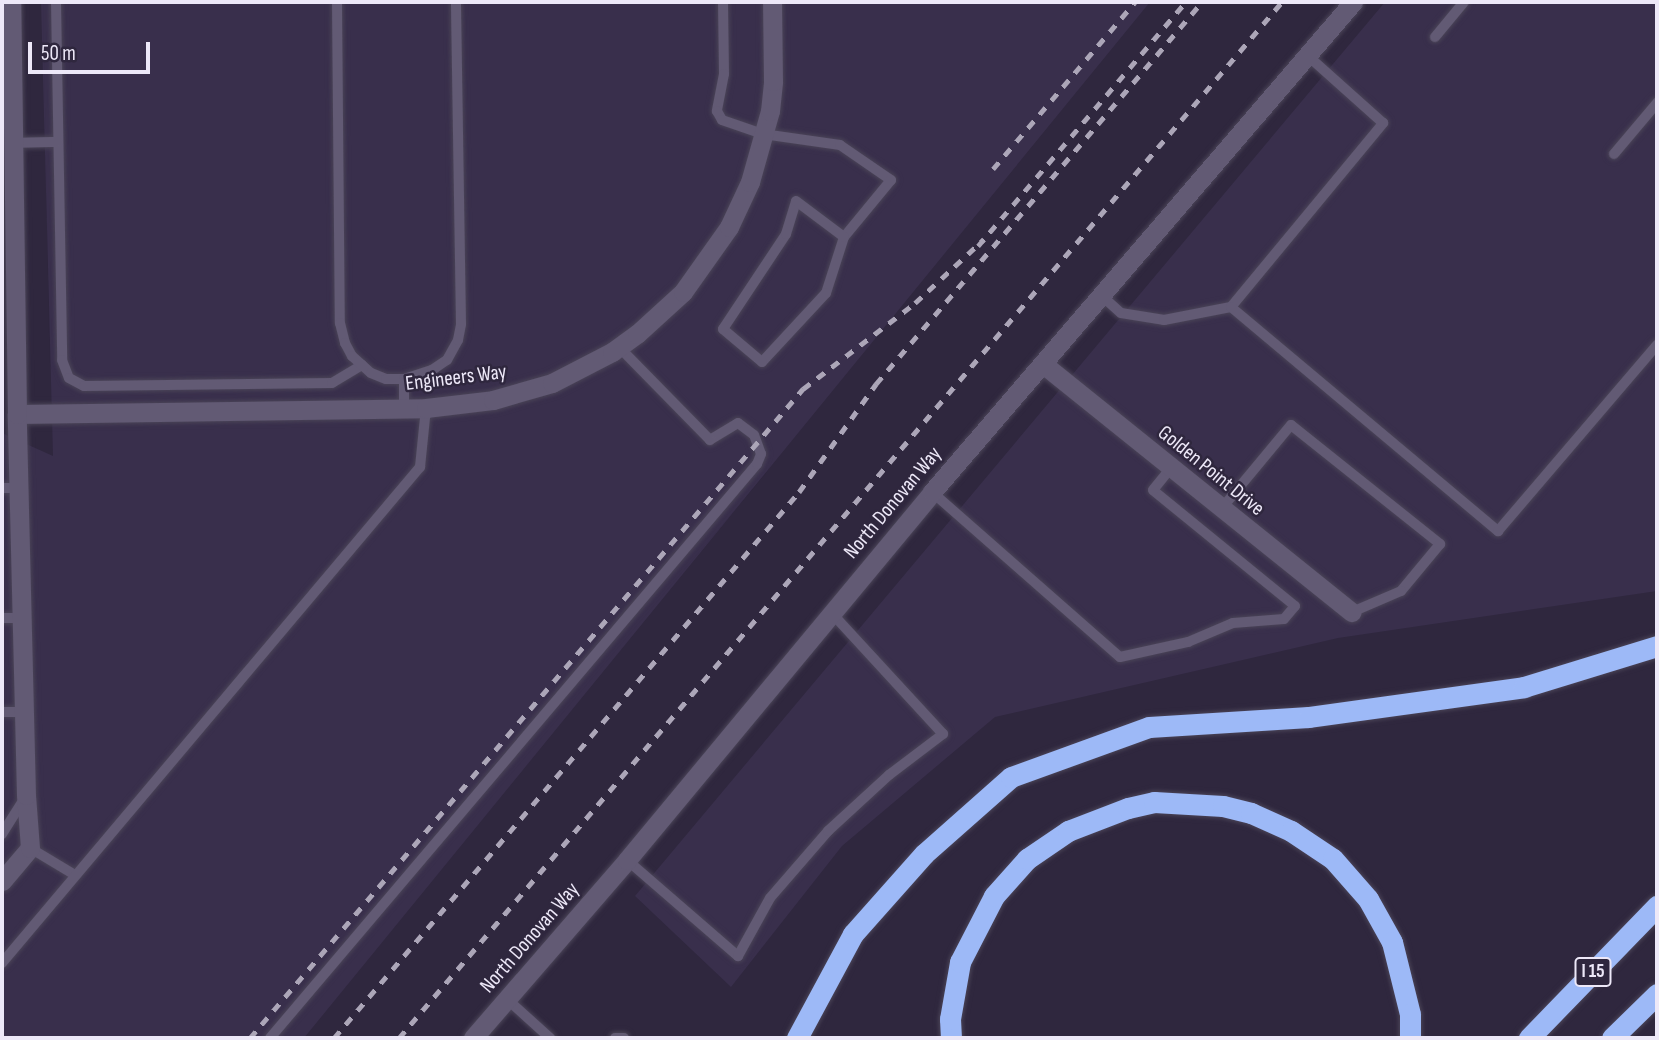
<!DOCTYPE html>
<html>
<head>
<meta charset="utf-8">
<style>
  body { margin:0 }
  #map { position:relative; width:1659px; height:1040px; overflow:hidden; background:#2f273e; font-family:"Sofia Sans Condensed",sans-serif }
  div>[style] { position:absolute }
  .built>* { inset:0; background:#392f4c }
  .roads { filter:drop-shadow(0 0 2px #4a4457) drop-shadow(0 0 2px #4a4457) }
  .service>* { height:10px; margin:-5px; padding:0 5px; transform-origin:5px; border-radius:5px; background:#625a74 }
  .minor>* { height:19px; margin:-9.5px; padding:0 9.5px; transform-origin:9.5px; border-radius:9.5px; background:#625a74 }
  .tertiary>* { height:19px; margin:-9.5px; padding:0 9.5px; transform-origin:9.5px; border-radius:9.5px; background:#625a74 }
  .motorway>* { height:21px; margin:-10.5px; padding:0 10.5px; transform-origin:10.5px; border-radius:10.5px; background:#9db9f7 }
  .rail>* { height:5px; margin-top:-2.5px; transform-origin:0; background:repeating-linear-gradient(90deg,#aca6b8 0 9px,transparent 0 18px) }
  span { translate:-50% -50%; white-space:nowrap; text-align:center; line-height:1.15; -webkit-text-stroke:5px #2f273e; paint-order:stroke }
  .shield-label span { padding:2px 5px; background:#2f273e; border:2px solid; border-radius:5px; -webkit-text-stroke-width:0 }
  .shield-label { font-size:19px; color:#ede8f8; font-weight:700 }
  .street-label { font-size:21px; color:#ede8f8 }
  .frame { position:absolute; inset:0; border:4px solid #ede8f8; pointer-events:none }
  .scale { position:absolute; left:28px; top:42px; width:122px; height:32px; box-sizing:border-box; border:4px solid #ede8f8; border-top:0; padding-left:9px; font-size:21px; line-height:24px; white-space:nowrap; color:#ede8f8; -webkit-text-stroke:5px #2f273e; paint-order:stroke }
</style>
</head>
<body>
<div id="map">
  <div class="built">
    <i style="clip-path:polygon(41px 2px,1150px 2px,304px 1038px,2px 1038px,2px 433px,53px 456px)"></i>
    <i style="clip-path:polygon(1385px 2px,1657px 2px,1657px 591px,1338px 638px,995px 717px,842px 846px,731px 987px,635px 896px)"></i>
  </div>
  <div class="roads">
    <div class="service">
      <i style="left:56px;top:2px;width:358px;rotate:89deg"></i>
      <i style="left:62px;top:360px;width:19px;rotate:69deg"></i>
      <i style="left:69px;top:378px;width:17px;rotate:28deg"></i>
      <i style="left:84px;top:386px;width:248px;rotate:-0.7deg"></i>
      <i style="left:332px;top:383px;width:35px;rotate:-31deg"></i>
      <i style="left:337px;top:2px;width:321px;rotate:89.5deg"></i>
      <i style="left:340px;top:323px;width:21px;rotate:76deg"></i>
      <i style="left:345px;top:343px;width:15px;rotate:62deg"></i>
      <i style="left:352px;top:356px;width:25px;rotate:42deg"></i>
      <i style="left:371px;top:373px;width:16px;rotate:22deg"></i>
      <i style="left:386px;top:379px;width:18px"></i>
      <i style="left:404px;top:379px;width:29px;rotate:-18deg"></i>
      <i style="left:432px;top:370px;width:18px;rotate:-34deg"></i>
      <i style="left:447px;top:360px;width:23px;rotate:-61deg"></i>
      <i style="left:458px;top:340px;width:16px;rotate:-79deg"></i>
      <i style="left:461px;top:324px;width:322px;rotate:-90.9deg"></i>
      <i style="left:723px;top:2px;width:72px;rotate:89.2deg"></i>
      <i style="left:724px;top:74px;width:38px;rotate:101deg"></i>
      <i style="left:717px;top:111px;width:10px;rotate:61deg"></i>
      <i style="left:722px;top:120px;width:43px;rotate:18.9deg"></i>
      <i style="left:763px;top:134px;width:78px;rotate:8.1deg"></i>
      <i style="left:840px;top:145px;width:62px;rotate:34.5deg"></i>
      <i style="left:891px;top:180px;width:74px;rotate:129.5deg"></i>
      <i style="left:844px;top:237px;width:59px;rotate:107.8deg"></i>
      <i style="left:826px;top:293px;width:94px;rotate:132.8deg"></i>
      <i style="left:762px;top:362px;width:51px;rotate:-139.8deg"></i>
      <i style="left:723px;top:329px;width:114px;rotate:-56.4deg"></i>
      <i style="left:786px;top:234px;width:34px;rotate:-73deg"></i>
      <i style="left:796px;top:201px;width:60px;rotate:36.9deg"></i>
      <i style="left:1435px;top:37px;width:45px;rotate:-50.4deg"></i>
      <i style="left:13px;top:143px;width:45px;rotate:-1.3deg"></i>
      <i style="left:1614px;top:154px;width:67px;rotate:-49.9deg"></i>
      <i style="left:1102px;top:296px;width:25px;rotate:42deg"></i>
      <i style="left:1121px;top:313px;width:44px;rotate:9.2deg"></i>
      <i style="left:1164px;top:320px;width:68px;rotate:-11deg"></i>
      <i style="left:1231px;top:307px;width:239px;rotate:-50.4deg"></i>
      <i style="left:1383px;top:123px;width:102px;rotate:-138.2deg"></i>
      <i style="left:1231px;top:307px;width:349px;rotate:40deg"></i>
      <i style="left:1498px;top:531px;width:245px;rotate:-49.5deg"></i>
      <i style="left:404px;top:379px;width:29px;rotate:90deg"></i>
      <i style="left:2px;top:488px;width:17px"></i>
      <i style="left:932px;top:492px;width:250px;rotate:41.3deg"></i>
      <i style="left:1120px;top:657px;width:70px;rotate:-12.4deg"></i>
      <i style="left:1188px;top:642px;width:49px;rotate:-22.9deg"></i>
      <i style="left:1233px;top:623px;width:51px;rotate:-4.5deg"></i>
      <i style="left:1284px;top:619px;width:17px;rotate:-50deg"></i>
      <i style="left:1295px;top:606px;width:183px;rotate:-140.8deg"></i>
      <i style="left:1153px;top:490px;width:28px;rotate:-51deg"></i>
      <i style="left:1222px;top:508px;width:108px;rotate:-50.3deg"></i>
      <i style="left:1291px;top:425px;width:191px;rotate:38.6deg"></i>
      <i style="left:1440px;top:544px;width:61px;rotate:129.7deg"></i>
      <i style="left:1401px;top:591px;width:53px;rotate:156.8deg"></i>
      <i style="left:2px;top:618px;width:19px"></i>
      <i style="left:2px;top:712px;width:22px"></i>
      <i style="left:2px;top:834px;width:41px;rotate:-57.8deg"></i>
      <i style="left:30px;top:848px;width:52px;rotate:31deg"></i>
      <i style="left:627px;top:860px;width:147px;rotate:40.9deg"></i>
      <i style="left:738px;top:956px;width:66px;rotate:-61.1deg"></i>
      <i style="left:770px;top:898px;width:89px;rotate:-49.1deg"></i>
      <i style="left:828px;top:831px;width:83px;rotate:-42.6deg"></i>
      <i style="left:889px;top:775px;width:68px;rotate:-37.2deg"></i>
      <i style="left:943px;top:734px;width:166px;rotate:-132.6deg"></i>
      <i style="left:2px;top:963px;width:649px;rotate:-49.88deg"></i>
      <i style="left:420px;top:467px;width:59px;rotate:-84.2deg"></i>
      <i style="left:508px;top:1000px;width:57px;rotate:42.1deg"></i>
      <i style="left:270px;top:1038px;width:753px;rotate:-49.69deg"></i>
      <i style="left:757px;top:464px;width:11px;rotate:-68deg"></i>
      <i style="left:761px;top:454px;width:20px;rotate:-110deg"></i>
      <i style="left:754px;top:435px;width:20px;rotate:-143deg"></i>
      <i style="left:738px;top:423px;width:33px;rotate:149deg"></i>
      <i style="left:710px;top:440px;width:130px;rotate:-134.4deg"></i>
      <i style="left:615px;top:1038px;width:9px"></i>
    </div>
    <div class="minor">
      <i style="left:1043px;top:364px;width:396px;rotate:38.8deg"></i>
      <i style="left:17px;top:414px;width:409px;rotate:-0.8deg"></i>
      <i style="left:426px;top:408px;width:67px;rotate:-6.8deg"></i>
      <i style="left:493px;top:400px;width:61px;rotate:-16.1deg"></i>
      <i style="left:552px;top:383px;width:68px;rotate:-27.3deg"></i>
      <i style="left:612px;top:352px;width:31px;rotate:-36deg"></i>
      <i style="left:637px;top:334px;width:62px;rotate:-42.4deg"></i>
      <i style="left:683px;top:292px;width:80px;rotate:-54.7deg"></i>
      <i style="left:729px;top:227px;width:50px;rotate:-65deg"></i>
      <i style="left:750px;top:182px;width:74px;rotate:-74.3deg"></i>
      <i style="left:770px;top:111px;width:30px;rotate:-84deg"></i>
      <i style="left:773px;top:81px;width:79px;rotate:-90.7deg"></i>
      <i style="left:2px;top:881px;width:43px;rotate:-49.7deg"></i>
      <i style="left:30px;top:848px;width:53px;rotate:-94.3deg"></i>
      <i style="left:26px;top:795px;width:381px;rotate:-91.4deg"></i>
      <i style="left:17px;top:414px;width:412px;rotate:-90.8deg"></i>
    </div>
    <div class="tertiary">
      <i style="left:473px;top:1038px;width:235px;rotate:-49.1deg"></i>
      <i style="left:627px;top:860px;width:478px;rotate:-50.3deg"></i>
      <i style="left:932px;top:492px;width:646px;rotate:-49.33deg"></i>
    </div>
    <div class="motorway">
      <i style="left:797px;top:1038px;width:118px;rotate:-61.7deg"></i>
      <i style="left:853px;top:934px;width:107px;rotate:-48.4deg"></i>
      <i style="left:924px;top:854px;width:116px;rotate:-41.5deg"></i>
      <i style="left:1011px;top:777px;width:147px;rotate:-19.9deg"></i>
      <i style="left:1149px;top:727px;width:160px;rotate:-3.6deg"></i>
      <i style="left:1309px;top:717px;width:217px;rotate:-7.9deg"></i>
      <i style="left:1524px;top:687px;width:139px;rotate:-17.1deg"></i>
      <i style="left:951px;top:1038px;width:19px;rotate:-93deg"></i>
      <i style="left:950px;top:1019px;width:58px;rotate:-80deg"></i>
      <i style="left:960px;top:962px;width:74px;rotate:-62.7deg"></i>
      <i style="left:994px;top:896px;width:50px;rotate:-48.3deg"></i>
      <i style="left:1027px;top:859px;width:50px;rotate:-34.3deg"></i>
      <i style="left:1068px;top:831px;width:64px;rotate:-21deg"></i>
      <i style="left:1128px;top:808px;width:27px;rotate:-13deg"></i>
      <i style="left:1154px;top:802px;width:69px;rotate:3.3deg"></i>
      <i style="left:1223px;top:806px;width:29px;rotate:14deg"></i>
      <i style="left:1251px;top:813px;width:44px;rotate:24.2deg"></i>
      <i style="left:1291px;top:831px;width:50px;rotate:33.7deg"></i>
      <i style="left:1333px;top:859px;width:53px;rotate:48.8deg"></i>
      <i style="left:1368px;top:899px;width:49px;rotate:60.8deg"></i>
      <i style="left:1392px;top:942px;width:74px;rotate:76deg"></i>
      <i style="left:1410px;top:1014px;width:24px;rotate:90deg"></i>
      <i style="left:1529px;top:1038px;width:184px;rotate:-45.9deg"></i>
      <i style="left:1612px;top:1038px;width:63px;rotate:-44.4deg"></i>
    </div>
  </div>
  <div class="rail">
    <i style="left:993px;top:169px;width:219px;rotate:-49.6deg"></i>
    <i style="left:978px;top:246px;width:321px;rotate:-49.6deg"></i>
    <i style="left:250px;top:1038px;width:853px;rotate:-49.57deg"></i>
    <i style="left:803px;top:389px;width:141px;rotate:-37.5deg"></i>
    <i style="left:915px;top:303px;width:94px;rotate:-42.8deg"></i>
    <i style="left:334px;top:1038px;width:717px;rotate:-49.58deg"></i>
    <i style="left:799px;top:492px;width:133px;rotate:-54.5deg"></i>
    <i style="left:876px;top:384px;width:502px;rotate:-49.52deg"></i>
    <i style="left:399px;top:1038px;width:1361px;rotate:-49.56deg"></i>
  </div>
  <div class="shield-label">
    <span style="left:1593px;top:972px">I 15</span>
  </div>
  <div class="street-label">
    <span style="left:456px;top:378px;rotate:-7deg">Engineers Way</span>
    <span style="left:1211px;top:471px;rotate:39deg">Golden Point Drive</span>
    <span style="left:893px;top:503px;rotate:-50deg">North Donovan Way</span>
    <span style="left:530px;top:938px;rotate:-49deg">North Donovan Way</span>
  </div>
  <div class="frame"></div>
  <div class="scale">50 m</div>
</div>
</body>
</html>
